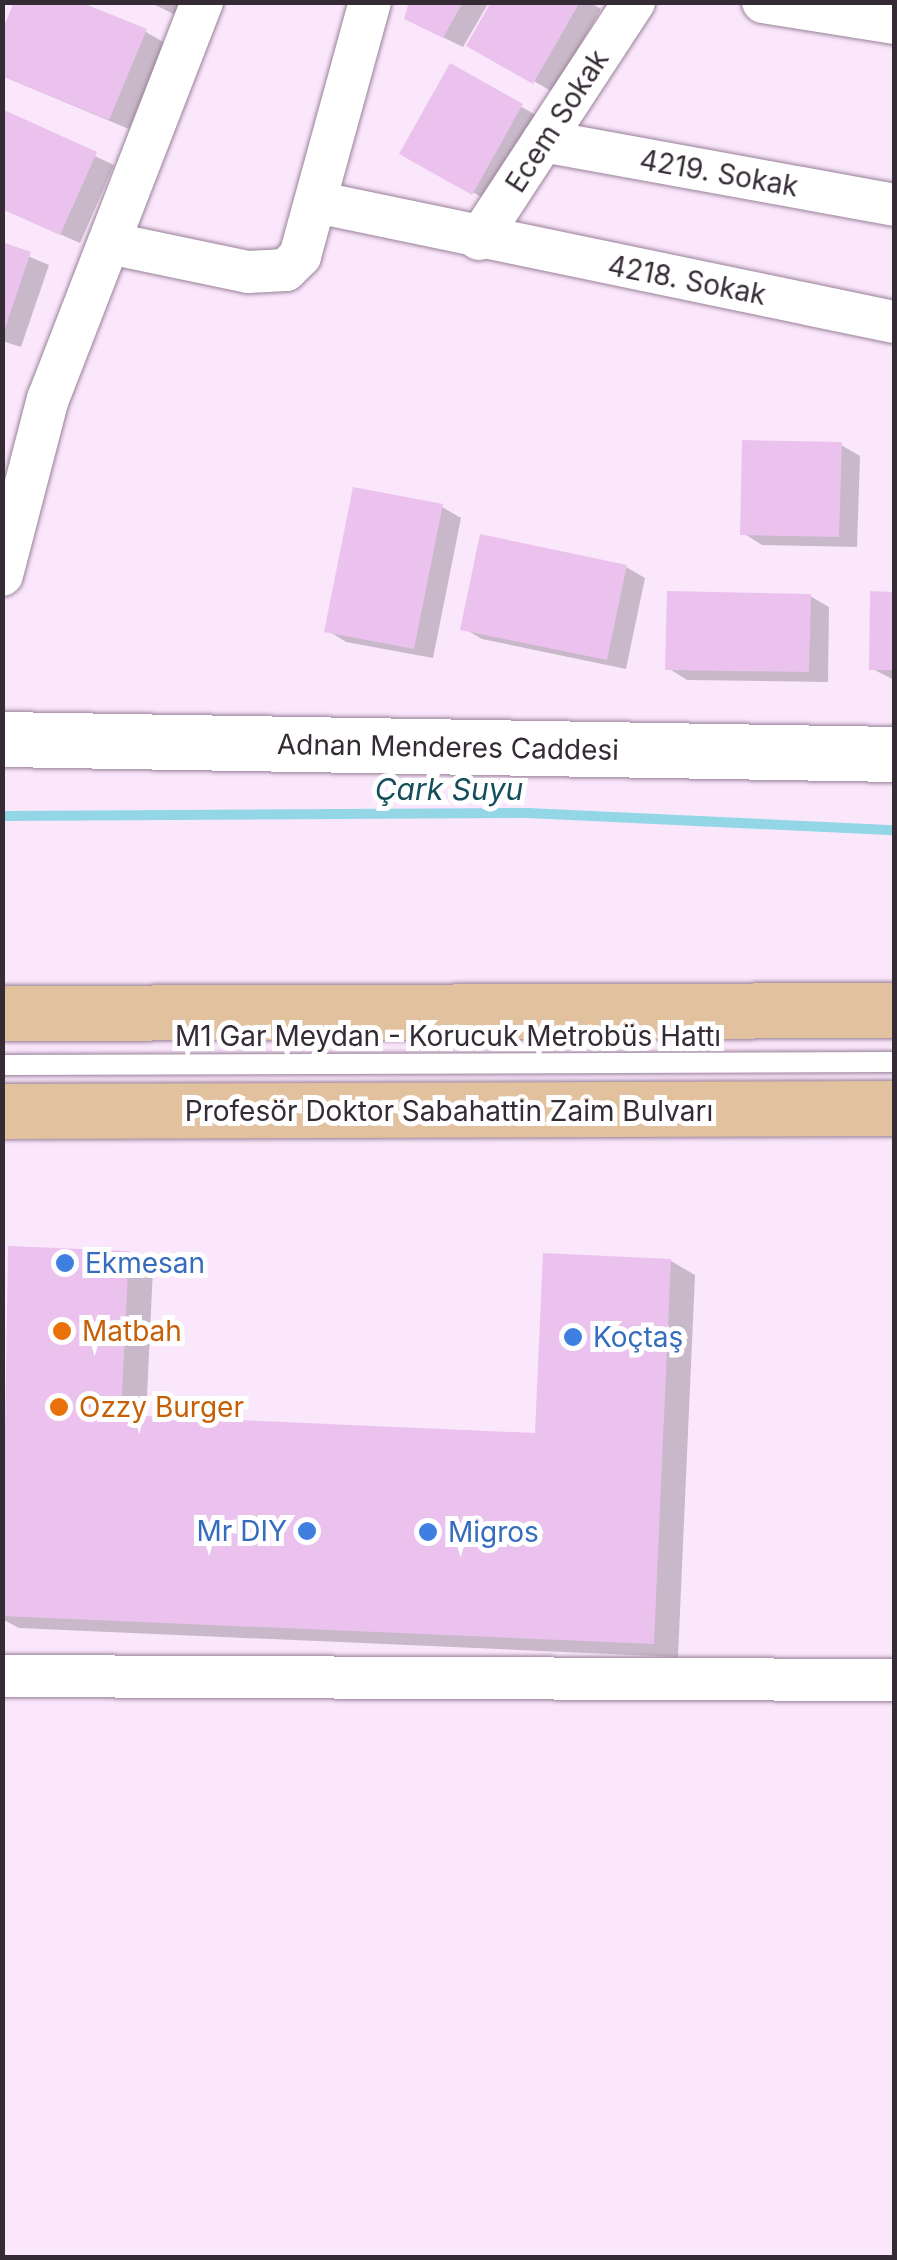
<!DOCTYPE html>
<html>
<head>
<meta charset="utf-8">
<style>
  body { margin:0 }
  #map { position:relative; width:897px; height:2260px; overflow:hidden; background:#fbe7fc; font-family:Inter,sans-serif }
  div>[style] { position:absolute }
  .shadow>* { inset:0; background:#0003 }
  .stream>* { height:10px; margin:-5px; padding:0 5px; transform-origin:5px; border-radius:5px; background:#93d7e7 }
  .building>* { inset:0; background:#eac2ed }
  .roads { filter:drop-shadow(0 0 2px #988199) drop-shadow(0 0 2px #988199) }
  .lane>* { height:20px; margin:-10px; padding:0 10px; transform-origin:10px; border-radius:10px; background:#fff }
  .street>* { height:42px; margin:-21px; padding:0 21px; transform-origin:21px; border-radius:21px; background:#fff }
  .secondary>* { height:55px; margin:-27.5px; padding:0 27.5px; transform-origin:27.5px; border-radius:27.5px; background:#fff }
  .primary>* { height:55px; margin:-27.5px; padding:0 27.5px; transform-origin:27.5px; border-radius:27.5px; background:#e2c19f }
  .dots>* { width:28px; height:28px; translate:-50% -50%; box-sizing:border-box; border:5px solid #fff; border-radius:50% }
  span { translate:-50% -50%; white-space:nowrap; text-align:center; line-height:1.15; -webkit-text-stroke:10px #fff; paint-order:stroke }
  .street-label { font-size:28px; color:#352b35 }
  .shop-label { font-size:28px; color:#366cbe }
  .left { translate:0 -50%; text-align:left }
  .right { translate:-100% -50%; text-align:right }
  .food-label { font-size:28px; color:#c56008 }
  .water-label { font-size:30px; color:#134e5a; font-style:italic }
  .frame { position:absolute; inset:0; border:5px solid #352b35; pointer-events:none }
</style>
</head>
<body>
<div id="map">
  <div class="shadow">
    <i style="clip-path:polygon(149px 2px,189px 2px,182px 18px)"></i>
    <i style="clip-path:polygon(412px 2px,489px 2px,463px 47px,426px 29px)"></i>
    <i style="clip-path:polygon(494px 2px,589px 2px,601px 9px,553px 92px,470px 45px)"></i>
    <i style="clip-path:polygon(146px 32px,165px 43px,129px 129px,2px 76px)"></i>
    <i style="clip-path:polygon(451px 67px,541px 118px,492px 203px,403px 153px)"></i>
    <i style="clip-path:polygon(5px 114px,114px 165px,80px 243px,2px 209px)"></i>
    <i style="clip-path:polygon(2px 245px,49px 265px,21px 347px,2px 341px)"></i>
    <i style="clip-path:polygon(841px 445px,860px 456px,857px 547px,762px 545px,743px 533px)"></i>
    <i style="clip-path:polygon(442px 507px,461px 518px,433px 658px,346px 642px,327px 630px)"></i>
    <i style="clip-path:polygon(626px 567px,645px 578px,626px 669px,482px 639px,463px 628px)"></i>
    <i style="clip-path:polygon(873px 594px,894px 594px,894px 680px,871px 668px)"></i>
    <i style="clip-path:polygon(810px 596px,829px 607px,828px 682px,687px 680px,668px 668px)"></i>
    <i style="clip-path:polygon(11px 1249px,128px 1254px,153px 1268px,146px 1419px,537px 1436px,671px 1261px,695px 1275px,678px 1657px,19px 1628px,2px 1619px)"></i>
  </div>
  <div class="stream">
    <i style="left:2px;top:816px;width:526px;rotate:-0.33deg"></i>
    <i style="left:528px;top:813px;width:366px;rotate:2.7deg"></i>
  </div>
  <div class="building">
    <i style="clip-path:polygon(14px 2px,80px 2px,147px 29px,109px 120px,2px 76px,2px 31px)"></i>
    <i style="clip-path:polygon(409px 2px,463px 2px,443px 38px,404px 19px)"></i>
    <i style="clip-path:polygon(491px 2px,580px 2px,533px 84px,466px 46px)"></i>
    <i style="clip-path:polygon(450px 63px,523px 104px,472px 195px,399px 154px)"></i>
    <i style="clip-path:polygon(4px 110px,97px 152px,60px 235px,2px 209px)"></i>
    <i style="clip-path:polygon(2px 242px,31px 252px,3px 334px,2px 334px)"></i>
    <i style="clip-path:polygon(742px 440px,842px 442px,839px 537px,740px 535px)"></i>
    <i style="clip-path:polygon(353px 487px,443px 504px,414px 649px,324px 632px)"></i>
    <i style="clip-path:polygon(480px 534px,627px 565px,607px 660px,460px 630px)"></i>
    <i style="clip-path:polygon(667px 591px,811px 594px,809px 672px,665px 670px)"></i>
    <i style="clip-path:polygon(870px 591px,894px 592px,894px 670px,869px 670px)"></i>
    <i style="clip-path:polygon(8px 1246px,129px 1251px,121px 1415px,535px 1433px,543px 1253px,671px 1259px,654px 1644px,2px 1616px)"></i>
  </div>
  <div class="roads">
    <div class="lane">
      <i style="left:2px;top:1065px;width:892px;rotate:-0.19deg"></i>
    </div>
    <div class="street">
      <i style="left:763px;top:2px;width:133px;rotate:9.1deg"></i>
      <i style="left:543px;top:141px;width:357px;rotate:10.3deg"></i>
      <i style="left:316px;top:202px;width:590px;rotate:11.73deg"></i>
      <i style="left:479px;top:239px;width:283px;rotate:-56.8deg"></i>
      <i style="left:109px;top:243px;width:142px;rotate:11.8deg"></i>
      <i style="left:248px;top:272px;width:38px;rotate:-3deg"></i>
      <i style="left:286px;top:270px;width:20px;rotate:-45deg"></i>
      <i style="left:300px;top:256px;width:263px;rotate:-74.6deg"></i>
      <i style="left:2px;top:575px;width:182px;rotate:-75.4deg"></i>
      <i style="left:48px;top:399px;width:426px;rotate:-68.8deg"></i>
      <i style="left:2px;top:1676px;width:892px;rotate:0.26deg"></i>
    </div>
    <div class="secondary">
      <i style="left:2px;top:739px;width:892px;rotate:0.96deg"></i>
    </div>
    <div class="primary">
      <i style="left:2px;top:1013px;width:892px;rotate:-0.19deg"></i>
      <i style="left:2px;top:1111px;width:892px;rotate:-0.19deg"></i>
    </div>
  </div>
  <div class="dots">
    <i style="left:65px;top:1263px;background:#3f7fe0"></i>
    <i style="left:62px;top:1331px;background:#e8710a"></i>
    <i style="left:573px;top:1337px;background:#3f7fe0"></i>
    <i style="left:59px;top:1407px;background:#e8710a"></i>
    <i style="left:307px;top:1531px;background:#3f7fe0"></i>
    <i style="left:428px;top:1532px;background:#3f7fe0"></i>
  </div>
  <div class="street-label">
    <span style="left:557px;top:121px;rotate:-57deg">Ecem Sokak</span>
    <span style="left:719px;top:173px;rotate:10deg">4219. Sokak</span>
    <span style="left:687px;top:280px;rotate:11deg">4218. Sokak</span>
    <span style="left:448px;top:747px;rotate:1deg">Adnan Menderes Caddesi</span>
    <span style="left:448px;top:1036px">M1 Gar Meydan - Korucuk Metrobüs Hattı</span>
    <span style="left:449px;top:1111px">Profesör Doktor Sabahattin Zaim Bulvarı</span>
  </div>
  <div class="shop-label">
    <span class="left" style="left:85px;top:1263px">Ekmesan</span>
    <span class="left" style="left:593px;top:1337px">Koçtaş</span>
    <span class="right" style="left:287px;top:1531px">Mr DIY</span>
    <span class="left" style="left:448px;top:1532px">Migros</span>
  </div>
  <div class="food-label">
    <span class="left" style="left:82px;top:1331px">Matbah</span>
    <span class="left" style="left:79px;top:1407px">Ozzy Burger</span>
  </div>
  <div class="water-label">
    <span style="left:449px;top:789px">Çark Suyu</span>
  </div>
  <div class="frame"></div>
</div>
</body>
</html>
